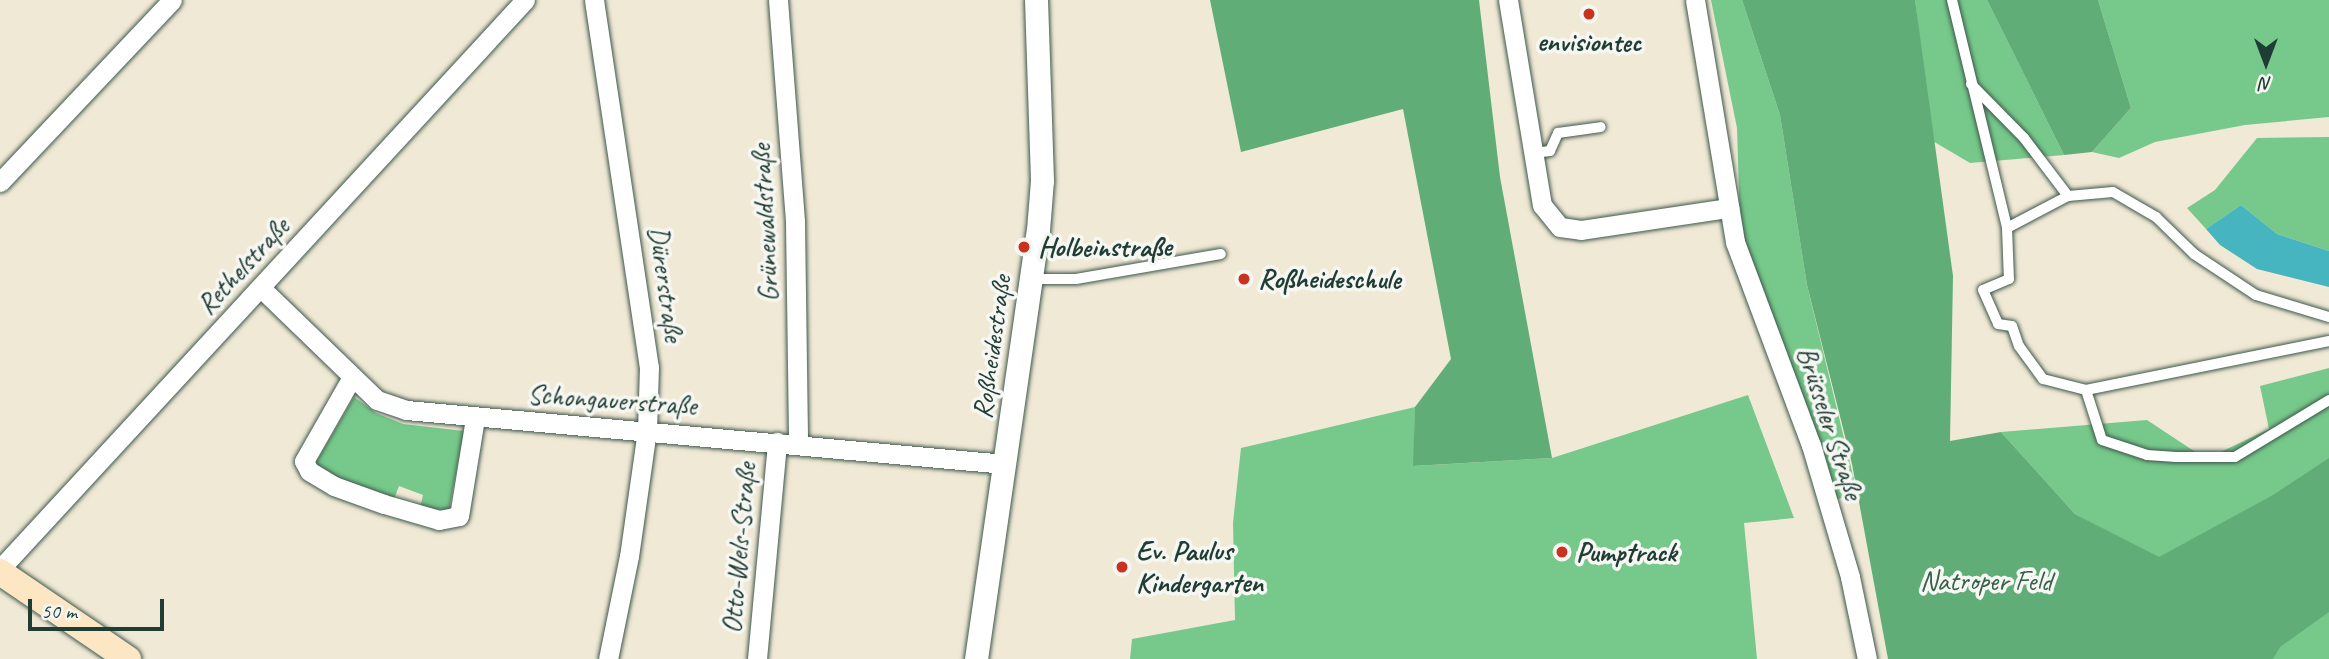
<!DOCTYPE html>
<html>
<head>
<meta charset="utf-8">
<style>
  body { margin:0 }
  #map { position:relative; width:2329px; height:659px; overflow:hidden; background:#f0e9d5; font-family:Caveat,sans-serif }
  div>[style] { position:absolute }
  .green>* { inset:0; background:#76c98b }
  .forest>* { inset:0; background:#60ad77 }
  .water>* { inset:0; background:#46b5bf }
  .roads { filter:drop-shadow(0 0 2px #3e574c) drop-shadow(0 0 2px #3e574c) }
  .service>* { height:10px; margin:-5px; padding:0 5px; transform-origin:5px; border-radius:5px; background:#fff }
  .minor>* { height:19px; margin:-9.5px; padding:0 9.5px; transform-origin:9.5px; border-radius:9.5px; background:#fff }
  .tertiary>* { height:23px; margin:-11.5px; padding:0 11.5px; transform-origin:11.5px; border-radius:11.5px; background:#fff }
  .secondary>* { height:26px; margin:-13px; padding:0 13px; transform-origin:13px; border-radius:13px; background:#fce6c4 }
  .dots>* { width:19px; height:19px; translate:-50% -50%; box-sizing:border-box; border:4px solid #f6f6f2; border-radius:50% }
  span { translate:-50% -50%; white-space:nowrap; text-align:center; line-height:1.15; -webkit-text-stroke:7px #f6f6f2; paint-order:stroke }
  .poi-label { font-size:28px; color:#1f3d34; font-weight:700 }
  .left { translate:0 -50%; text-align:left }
  .street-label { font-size:28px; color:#1f3d34 }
  .park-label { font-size:28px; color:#35604a }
  .north { position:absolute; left:2231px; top:28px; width:70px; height:70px; -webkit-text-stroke:5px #f6f6f2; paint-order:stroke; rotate:180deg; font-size:19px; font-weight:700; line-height:28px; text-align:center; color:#1f3d34 }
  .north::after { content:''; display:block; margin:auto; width:24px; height:32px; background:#1f3d34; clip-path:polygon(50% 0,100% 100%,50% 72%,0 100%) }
  .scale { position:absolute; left:28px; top:599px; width:136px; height:32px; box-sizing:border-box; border:4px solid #1f3d34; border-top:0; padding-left:9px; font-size:21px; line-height:24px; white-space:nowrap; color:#1f3d34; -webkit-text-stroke:5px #f6f6f2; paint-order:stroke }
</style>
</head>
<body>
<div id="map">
  <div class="green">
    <i style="clip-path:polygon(1711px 0,1742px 0,1780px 115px,1807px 285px,1858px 496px,1835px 499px,1740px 227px,1737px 128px)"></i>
    <i style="clip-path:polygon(1915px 0,1987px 0,2064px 155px,1970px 163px,1931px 140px)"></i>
    <i style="clip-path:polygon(2098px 0,2329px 0,2329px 117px,2245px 125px,2155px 142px,2119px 158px,2092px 152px,2131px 108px)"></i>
    <i style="clip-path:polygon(2329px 137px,2329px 251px,2277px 234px,2241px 205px,2206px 229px,2187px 208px,2215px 190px,2257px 138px)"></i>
    <i style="clip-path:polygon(2329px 368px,2329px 659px,1915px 659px,2149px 553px,2075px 514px,2001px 432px,2147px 420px,2206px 459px,2269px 429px,2260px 386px)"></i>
    <i style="clip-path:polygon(1748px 395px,1794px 518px,1744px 523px,1757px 659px,1130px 659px,1132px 639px,1235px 620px,1233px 523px,1241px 448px,1415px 407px,1414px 466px,1552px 458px)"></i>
    <i style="clip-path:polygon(354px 397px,376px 413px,403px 424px,464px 431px,449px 510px,420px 508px,423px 495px,399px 486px,394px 499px,334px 478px,315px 464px)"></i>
  </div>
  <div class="forest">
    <i style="clip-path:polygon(1210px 0,1479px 0,1500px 177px,1552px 458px,1413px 466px,1415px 407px,1451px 359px,1403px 109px,1241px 152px)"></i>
    <i style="clip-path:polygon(1742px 0,1915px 0,1953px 276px,1950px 441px,2001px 432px,2075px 514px,2159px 557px,2273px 495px,2329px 458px,2329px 612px,2280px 647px,2273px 659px,1888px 659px,1852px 464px,1807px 285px,1780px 115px)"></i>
    <i style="clip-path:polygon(1987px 0,2098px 0,2131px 108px,2092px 152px,2064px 155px)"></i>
  </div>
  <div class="water">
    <i style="clip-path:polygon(2241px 205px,2277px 234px,2329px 251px,2329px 287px,2257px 269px,2220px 245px,2206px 229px)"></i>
  </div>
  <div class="roads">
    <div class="service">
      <i style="left:1952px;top:0;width:235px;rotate:76.4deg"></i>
      <i style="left:2007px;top:228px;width:51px;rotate:87.8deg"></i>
      <i style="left:2009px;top:279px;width:28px;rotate:157deg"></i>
      <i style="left:1983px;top:290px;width:37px;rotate:66deg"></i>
      <i style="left:1998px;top:324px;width:14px;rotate:8deg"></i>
      <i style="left:2012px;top:326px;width:21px;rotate:71deg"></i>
      <i style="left:2019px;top:346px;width:41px;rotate:54deg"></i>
      <i style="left:2043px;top:379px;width:44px;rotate:14.3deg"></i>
      <i style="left:2086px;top:390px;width:248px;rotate:-11.4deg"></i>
      <i style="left:1971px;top:84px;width:76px;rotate:45.5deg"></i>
      <i style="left:2024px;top:138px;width:73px;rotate:52.8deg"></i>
      <i style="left:1534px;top:153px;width:16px;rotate:-7deg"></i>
      <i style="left:1550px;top:151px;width:20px;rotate:-66deg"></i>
      <i style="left:1558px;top:133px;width:43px;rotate:-7.9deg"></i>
      <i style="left:2007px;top:228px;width:69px;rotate:-27.7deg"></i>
      <i style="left:2068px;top:196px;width:45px;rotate:-5.1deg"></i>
      <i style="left:2113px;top:192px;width:50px;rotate:30.2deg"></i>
      <i style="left:2156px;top:217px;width:53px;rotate:44.2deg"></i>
      <i style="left:2194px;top:254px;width:74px;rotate:33.5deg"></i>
      <i style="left:2256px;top:295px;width:76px;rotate:16.8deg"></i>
      <i style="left:1032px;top:279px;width:44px"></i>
      <i style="left:1076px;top:279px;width:147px;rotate:-9.8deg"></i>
      <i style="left:2086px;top:390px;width:52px;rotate:72.3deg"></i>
      <i style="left:2102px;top:440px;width:47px;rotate:18.4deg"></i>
      <i style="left:2147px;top:455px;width:29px;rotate:4deg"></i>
      <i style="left:2176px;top:457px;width:59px"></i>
      <i style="left:2235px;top:457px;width:110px;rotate:-31.2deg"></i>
    </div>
    <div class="minor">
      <i style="left:594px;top:0;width:371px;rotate:81.5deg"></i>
      <i style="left:649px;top:367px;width:63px;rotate:91.8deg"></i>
      <i style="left:647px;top:430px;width:127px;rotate:98.1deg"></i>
      <i style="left:629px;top:556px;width:105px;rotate:101.5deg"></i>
      <i style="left:778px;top:0;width:223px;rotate:85.6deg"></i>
      <i style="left:795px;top:222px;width:222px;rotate:89.2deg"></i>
      <i style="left:1508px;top:0;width:208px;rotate:80.6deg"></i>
      <i style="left:1542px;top:205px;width:28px;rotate:51deg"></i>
      <i style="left:1560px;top:227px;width:21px;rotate:8deg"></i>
      <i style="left:1581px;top:230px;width:150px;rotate:-8.5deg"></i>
      <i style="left:1695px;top:0;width:245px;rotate:80.6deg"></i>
      <i style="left:1735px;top:242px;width:217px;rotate:69.5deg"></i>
      <i style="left:1811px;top:445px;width:138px;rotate:73.5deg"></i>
      <i style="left:1850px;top:577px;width:84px;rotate:78.3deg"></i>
      <i style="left:0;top:182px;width:250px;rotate:-46.6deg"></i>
      <i style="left:261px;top:288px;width:161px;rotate:44deg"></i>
      <i style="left:377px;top:400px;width:31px;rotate:19deg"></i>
      <i style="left:406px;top:410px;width:601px;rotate:5.15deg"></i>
      <i style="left:352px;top:377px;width:97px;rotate:119.7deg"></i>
      <i style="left:304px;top:461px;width:11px;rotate:63deg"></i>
      <i style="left:309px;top:471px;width:29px;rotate:31deg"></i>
      <i style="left:334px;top:486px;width:53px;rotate:19.8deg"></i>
      <i style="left:384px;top:504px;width:57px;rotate:16.2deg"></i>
      <i style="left:439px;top:520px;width:20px;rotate:-11deg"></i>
      <i style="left:459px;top:516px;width:99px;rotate:-80.7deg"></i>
      <i style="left:0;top:569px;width:774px;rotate:-47.3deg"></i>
      <i style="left:757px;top:659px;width:218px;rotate:-84.7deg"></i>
    </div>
    <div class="tertiary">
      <i style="left:976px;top:659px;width:433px;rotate:-81.8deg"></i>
      <i style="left:1038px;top:230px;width:50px;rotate:-85.4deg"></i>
      <i style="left:1042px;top:180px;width:180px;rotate:-91.9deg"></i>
    </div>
    <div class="secondary">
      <i style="left:0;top:572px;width:155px;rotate:34.2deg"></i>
    </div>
  </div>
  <div class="dots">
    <i style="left:1589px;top:14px;background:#c8321e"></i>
    <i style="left:1024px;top:247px;background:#c8321e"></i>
    <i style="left:1244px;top:279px;background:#c8321e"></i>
    <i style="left:1562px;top:552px;background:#c8321e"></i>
    <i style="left:1122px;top:567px;background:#c8321e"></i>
  </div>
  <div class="poi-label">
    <span style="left:1589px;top:42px">envisiontec</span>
    <span class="left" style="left:1038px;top:247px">Holbeinstraße</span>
    <span class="left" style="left:1258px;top:279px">Roßheideschule</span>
    <span class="left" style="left:1136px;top:567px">Ev. Paulus<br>Kindergarten</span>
    <span class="left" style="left:1576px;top:552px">Pumptrack</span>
  </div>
  <div class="street-label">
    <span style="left:765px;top:223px;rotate:-93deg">Grünewaldstraße</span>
    <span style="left:243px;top:266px;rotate:-47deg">Rethelstraße</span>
    <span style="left:666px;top:284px;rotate:82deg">Dürerstraße</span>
    <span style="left:992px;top:347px;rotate:-82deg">Roßheidestraße</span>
    <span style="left:612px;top:400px;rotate:4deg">Schongauerstraße</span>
    <span style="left:1830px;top:423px;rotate:72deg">Brüsseler Straße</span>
    <span style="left:739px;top:548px;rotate:-85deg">Otto-Wels-Straße</span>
  </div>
  <div class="park-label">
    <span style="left:1986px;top:581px">Natroper Feld</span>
  </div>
  <div class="north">N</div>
  <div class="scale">50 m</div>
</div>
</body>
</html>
